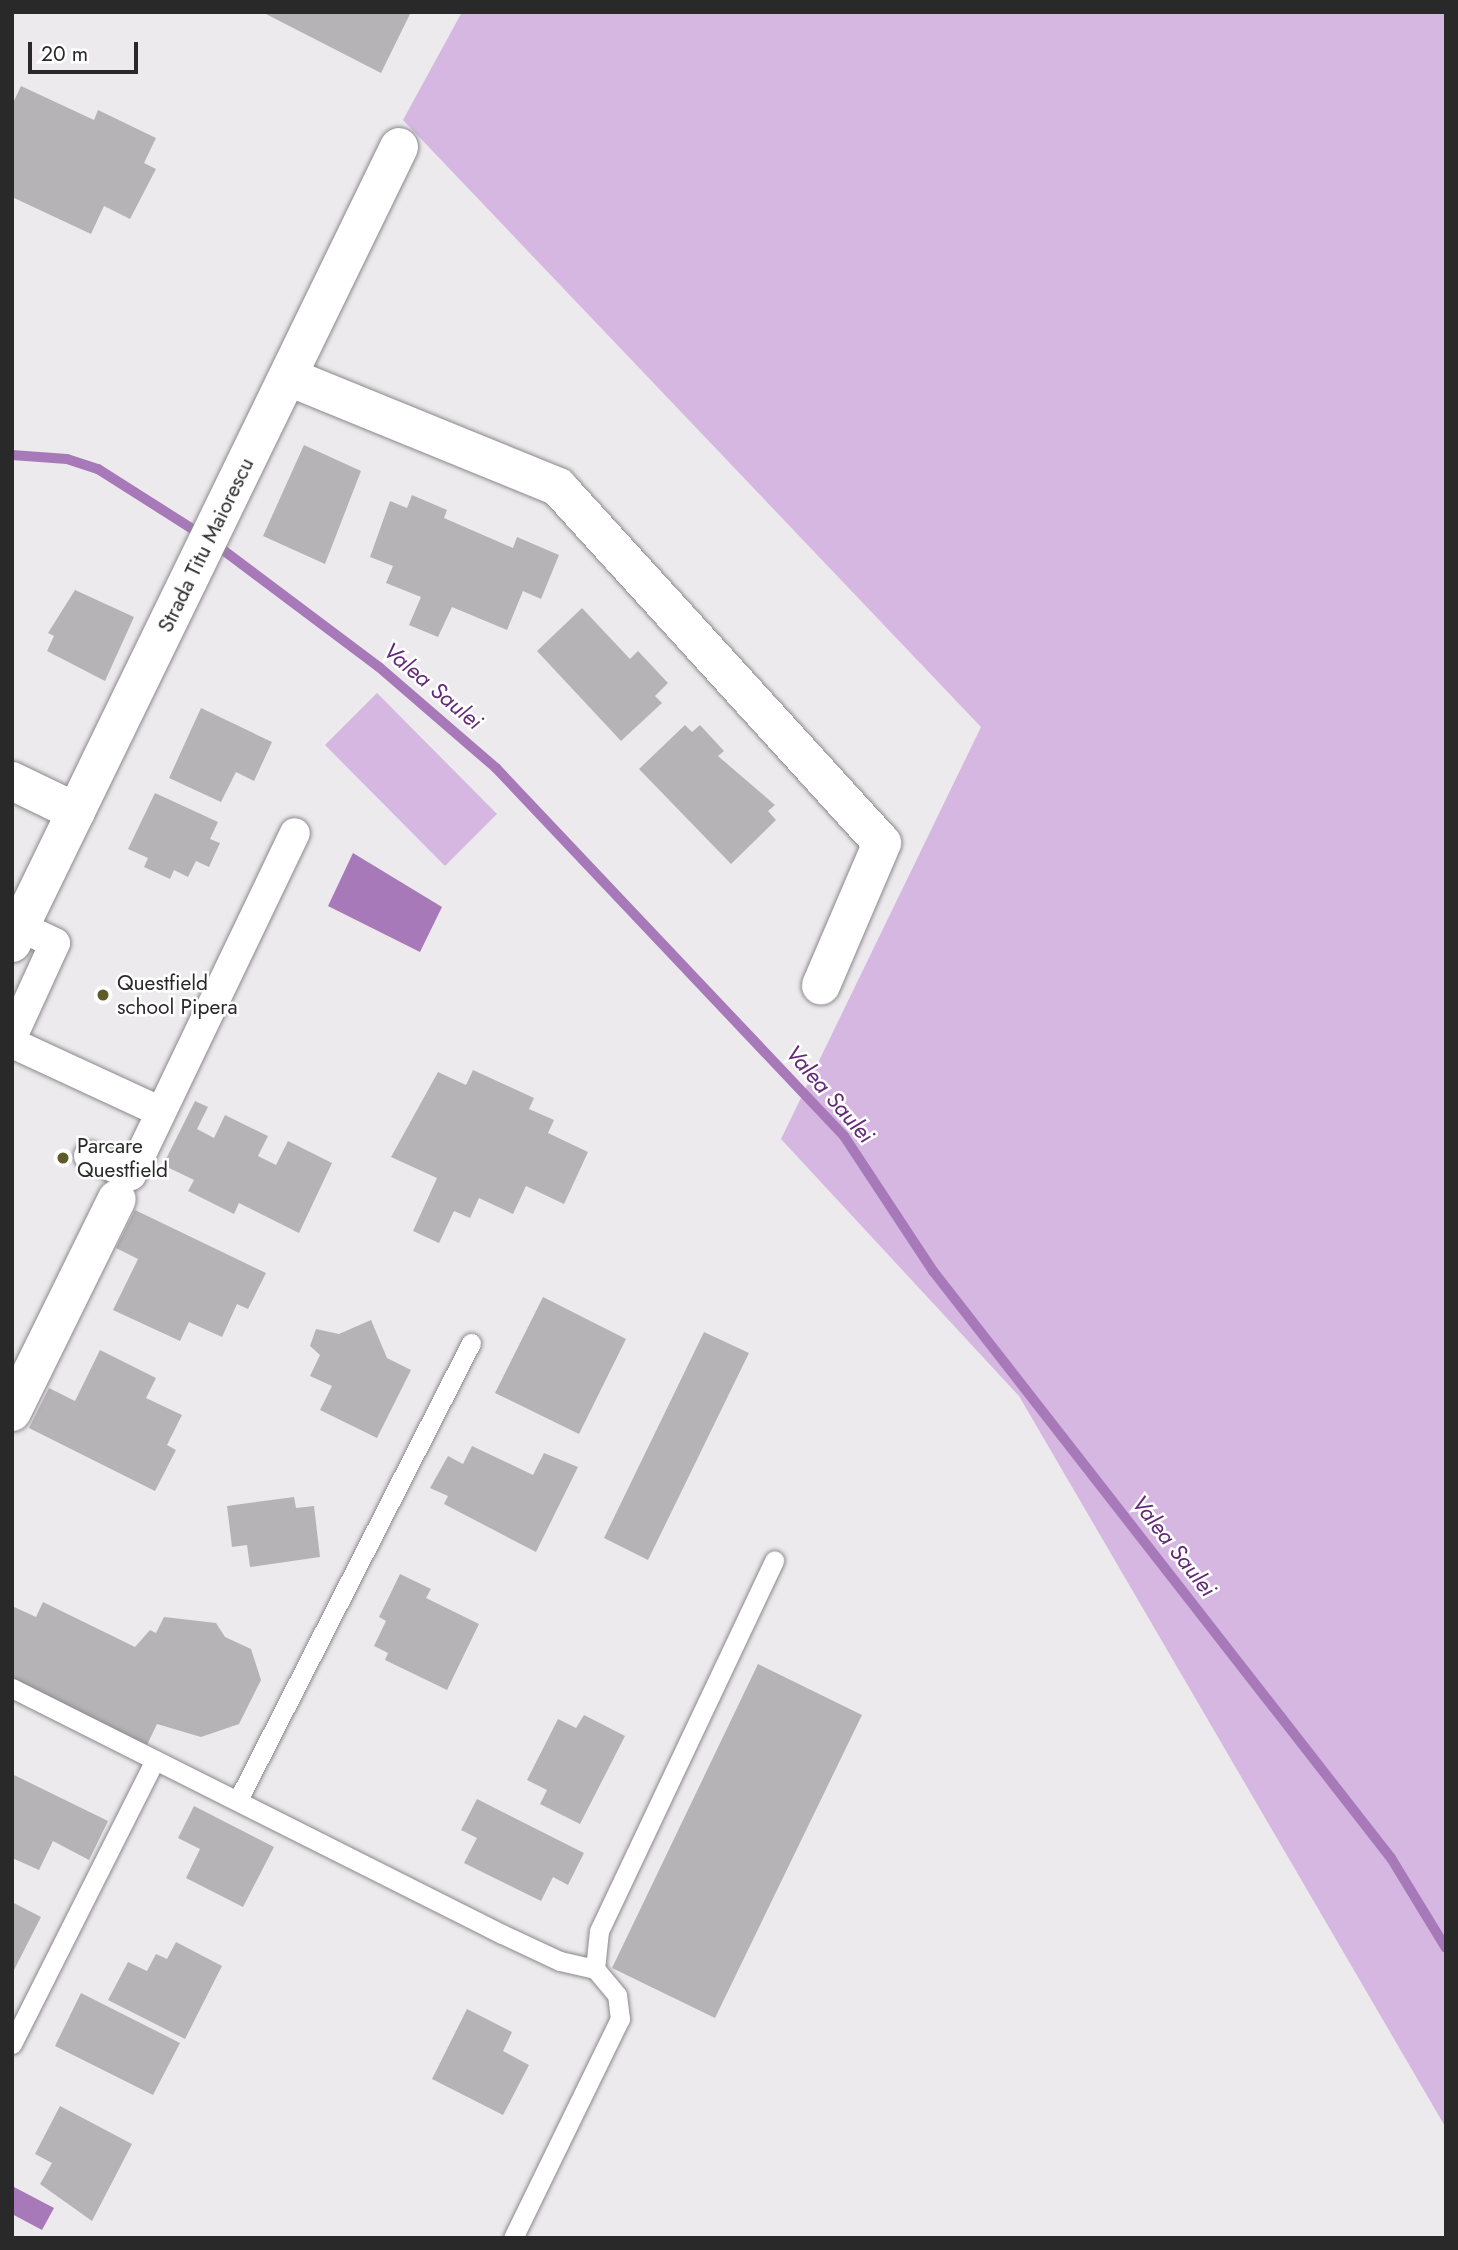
<!DOCTYPE html>
<html>
<head>
<meta charset="utf-8">
<style>
  body { margin:0 }
  #map { position:relative; width:1458px; height:2250px; overflow:hidden; background:#edeaee; font-family:Jost,sans-serif }
  div>[style] { position:absolute }
  .green>* { inset:0; background:#d5b7e1 }
  .water>* { inset:0; background:#a779b9 }
  .stream>* { height:10px; margin:-5px; padding:0 5px; transform-origin:5px; border-radius:5px; background:#a779b9 }
  .building>* { inset:0; background:#b6b3b7 }
  .roads { filter:drop-shadow(0 0 2px #8b888c) drop-shadow(0 0 2px #8b888c) }
  .service>* { height:19px; margin:-9.5px; padding:0 9.5px; transform-origin:9.5px; border-radius:9.5px; background:#fff }
  .pedestrian>* { height:30px; margin:-15px; padding:0 15px; transform-origin:15px; border-radius:15px; background:#fff }
  .minor>* { height:38px; margin:-19px; padding:0 19px; transform-origin:19px; border-radius:19px; background:#fff }
  .dots>* { width:19px; height:19px; translate:-50% -50%; box-sizing:border-box; border:4px solid #fff; border-radius:50% }
  span { translate:-50% -50%; white-space:nowrap; text-align:center; line-height:1.15; -webkit-text-stroke:5px #fff; paint-order:stroke }
  .street-label { font-size:21px; color:#2a292a }
  .poi-label { font-size:21px; color:#2a292a }
  .left { translate:0 -50%; text-align:left }
  .water-label { font-size:23px; color:#632977; font-style:italic }
  .frame { position:absolute; inset:0; border:14px solid #2a292a; pointer-events:none }
  .scale { position:absolute; left:28px; top:42px; width:110px; height:32px; box-sizing:border-box; border:4px solid #2a292a; border-top:0; padding-left:9px; font-size:21px; line-height:24px; white-space:nowrap; color:#2a292a; -webkit-text-stroke:5px #fff; paint-order:stroke }
</style>
</head>
<body>
<div id="map">
  <div class="green">
    <i style="clip-path:polygon(462px 12px,1446px 12px,1446px 2128px,1019px 1396px,781px 1139px,981px 727px,403px 120px)"></i>
    <i style="clip-path:polygon(377px 693px,497px 814px,445px 866px,325px 745px)"></i>
  </div>
  <div class="water">
    <i style="clip-path:polygon(353px 853px,442px 907px,420px 952px,328px 906px)"></i>
    <i style="clip-path:polygon(14px 2187px,54px 2208px,42px 2230px,12px 2214px)"></i>
  </div>
  <div class="stream">
    <i style="left:12px;top:455px;width:55px;rotate:4.2deg"></i>
    <i style="left:67px;top:459px;width:33px;rotate:18deg"></i>
    <i style="left:98px;top:469px;width:123px;rotate:32.4deg"></i>
    <i style="left:215px;top:544px;width:205px;rotate:36.9deg"></i>
    <i style="left:379px;top:667px;width:155px;rotate:40.8deg"></i>
    <i style="left:496px;top:768px;width:506px;rotate:46.6deg"></i>
    <i style="left:844px;top:1136px;width:162px;rotate:56.6deg"></i>
    <i style="left:933px;top:1271px;width:745px;rotate:52.04deg"></i>
    <i style="left:1391px;top:1858px;width:105px;rotate:58.6deg"></i>
  </div>
  <div class="building">
    <i style="clip-path:polygon(262px 12px,411px 12px,381px 73px)"></i>
    <i style="clip-path:polygon(21px 86px,94px 120px,98px 110px,156px 138px,144px 163px,156px 169px,130px 219px,104px 206px,91px 234px,12px 197px,12px 105px)"></i>
    <i style="clip-path:polygon(304px 445px,361px 471px,325px 564px,263px 536px)"></i>
    <i style="clip-path:polygon(412px 495px,447px 510px,444px 518px,513px 548px,517px 537px,559px 555px,541px 599px,523px 591px,507px 630px,452px 607px,438px 637px,409px 625px,421px 597px,386px 583px,393px 566px,370px 557px,390px 501px,407px 508px)"></i>
    <i style="clip-path:polygon(75px 590px,134px 617px,105px 681px,47px 651px,54px 636px,48px 633px)"></i>
    <i style="clip-path:polygon(582px 608px,630px 659px,638px 651px,668px 683px,655px 696px,662px 703px,621px 741px,537px 651px)"></i>
    <i style="clip-path:polygon(201px 708px,272px 742px,254px 781px,236px 772px,221px 802px,169px 778px)"></i>
    <i style="clip-path:polygon(685px 725px,692px 732px,700px 725px,724px 751px,718px 756px,775px 805px,768px 811px,776px 820px,731px 864px,639px 769px)"></i>
    <i style="clip-path:polygon(155px 793px,218px 822px,210px 839px,220px 843px,209px 867px,196px 861px,188px 877px,174px 870px,170px 879px,144px 867px,148px 858px,128px 849px)"></i>
    <i style="clip-path:polygon(473px 1070px,534px 1098px,529px 1109px,554px 1120px,548px 1133px,588px 1152px,564px 1204px,526px 1186px,513px 1214px,479px 1198px,470px 1218px,454px 1211px,439px 1243px,413px 1231px,437px 1178px,391px 1157px,438px 1072px,466px 1085px)"></i>
    <i style="clip-path:polygon(195px 1101px,208px 1107px,197px 1129px,214px 1138px,225px 1115px,268px 1136px,258px 1156px,276px 1165px,288px 1141px,332px 1163px,299px 1233px,239px 1203px,234px 1214px,188px 1191px,194px 1180px,163px 1165px)"></i>
    <i style="clip-path:polygon(135px 1210px,266px 1273px,248px 1309px,237px 1304px,222px 1337px,189px 1322px,180px 1341px,113px 1310px,138px 1259px,116px 1248px)"></i>
    <i style="clip-path:polygon(543px 1297px,626px 1339px,579px 1434px,495px 1393px)"></i>
    <i style="clip-path:polygon(371px 1320px,387px 1358px,411px 1370px,377px 1438px,320px 1410px,332px 1386px,310px 1376px,320px 1355px,310px 1346px,316px 1329px,339px 1334px)"></i>
    <i style="clip-path:polygon(704px 1332px,749px 1353px,648px 1560px,604px 1538px)"></i>
    <i style="clip-path:polygon(100px 1350px,156px 1378px,146px 1398px,182px 1415px,167px 1445px,176px 1450px,155px 1491px,29px 1428px,49px 1388px,75px 1401px)"></i>
    <i style="clip-path:polygon(472px 1446px,533px 1475px,544px 1453px,578px 1467px,536px 1552px,444px 1504px,448px 1496px,430px 1488px,448px 1456px,463px 1464px)"></i>
    <i style="clip-path:polygon(294px 1497px,296px 1508px,314px 1506px,320px 1557px,250px 1567px,247px 1545px,232px 1547px,227px 1506px)"></i>
    <i style="clip-path:polygon(400px 1574px,431px 1589px,426px 1598px,479px 1624px,447px 1690px,385px 1660px,388px 1653px,374px 1646px,386px 1621px,379px 1617px)"></i>
    <i style="clip-path:polygon(43px 1602px,135px 1647px,150px 1630px,156px 1633px,164px 1617px,216px 1623px,225px 1637px,251px 1649px,261px 1680px,239px 1724px,201px 1737px,157px 1724px,147px 1745px,12px 1678px,12px 1606px,36px 1617px)"></i>
    <i style="clip-path:polygon(758px 1664px,862px 1715px,715px 2018px,612px 1968px)"></i>
    <i style="clip-path:polygon(584px 1715px,625px 1736px,580px 1824px,540px 1804px,547px 1790px,527px 1780px,558px 1719px,576px 1728px)"></i>
    <i style="clip-path:polygon(12px 1774px,108px 1821px,89px 1860px,53px 1841px,39px 1870px,12px 1858px)"></i>
    <i style="clip-path:polygon(477px 1799px,584px 1853px,568px 1885px,553px 1877px,541px 1901px,464px 1863px,477px 1838px,461px 1830px)"></i>
    <i style="clip-path:polygon(194px 1806px,274px 1847px,243px 1907px,186px 1878px,200px 1849px,178px 1838px)"></i>
    <i style="clip-path:polygon(12px 1902px,41px 1917px,12px 1974px)"></i>
    <i style="clip-path:polygon(176px 1942px,222px 1966px,185px 2039px,108px 2000px,128px 1962px,147px 1971px,156px 1954px,167px 1959px)"></i>
    <i style="clip-path:polygon(81px 1993px,180px 2043px,153px 2095px,55px 2046px)"></i>
    <i style="clip-path:polygon(467px 2009px,512px 2032px,503px 2051px,529px 2065px,503px 2115px,432px 2079px)"></i>
    <i style="clip-path:polygon(60px 2106px,132px 2144px,92px 2221px,40px 2184px,52px 2163px,35px 2154px)"></i>
  </div>
  <div class="roads">
    <div class="service">
      <i style="left:12px;top:1688px;width:548px;rotate:26.66deg"></i>
      <i style="left:502px;top:1934px;width:64px;rotate:25deg"></i>
      <i style="left:560px;top:1961px;width:36px;rotate:13deg"></i>
      <i style="left:238px;top:1800px;width:513px;rotate:-62.99deg"></i>
      <i style="left:12px;top:2044px;width:318px;rotate:-63.3deg"></i>
      <i style="left:513px;top:2238px;width:244px;rotate:-64deg"></i>
      <i style="left:620px;top:2019px;width:24px;rotate:-97deg"></i>
      <i style="left:617px;top:1995px;width:34px;rotate:-130deg"></i>
      <i style="left:595px;top:1969px;width:38px;rotate:-84deg"></i>
      <i style="left:599px;top:1931px;width:410px;rotate:-64.7deg"></i>
    </div>
    <div class="pedestrian">
      <i style="left:12px;top:1037px;width:103px;rotate:-65.4deg"></i>
      <i style="left:55px;top:943px;width:38px;rotate:-155deg"></i>
      <i style="left:12px;top:1043px;width:164px;rotate:24.8deg"></i>
      <i style="left:89px;top:1156px;width:46px;rotate:24.3deg"></i>
      <i style="left:131px;top:1175px;width:379px;rotate:-64.4deg"></i>
    </div>
    <div class="minor">
      <i style="left:289px;top:377px;width:291px;rotate:22.2deg"></i>
      <i style="left:558px;top:487px;width:481px;rotate:47.7deg"></i>
      <i style="left:882px;top:843px;width:155px;rotate:113.2deg"></i>
      <i style="left:12px;top:781px;width:71px;rotate:25.8deg"></i>
      <i style="left:12px;top:943px;width:885px;rotate:-64.07deg"></i>
      <i style="left:12px;top:1412px;width:237px;rotate:-63.8deg"></i>
    </div>
  </div>
  <div class="dots">
    <i style="left:103px;top:995px;background:#5d5b27"></i>
    <i style="left:63px;top:1158px;background:#5d5b27"></i>
  </div>
  <div class="street-label">
    <span style="left:206px;top:545px;rotate:-64deg">Strada Titu Maiorescu</span>
  </div>
  <div class="poi-label">
    <span class="left" style="left:117px;top:995px">Questfield<br>school Pipera</span>
    <span class="left" style="left:77px;top:1158px">Parcare<br>Questfield</span>
  </div>
  <div class="water-label">
    <span style="left:433px;top:686px;rotate:40deg">Valea Saulei</span>
    <span style="left:830px;top:1094px;rotate:49deg">Valea Saulei</span>
    <span style="left:1174px;top:1546px;rotate:52deg">Valea Saulei</span>
  </div>
  <div class="frame"></div>
  <div class="scale">20 m</div>
</div>
</body>
</html>
